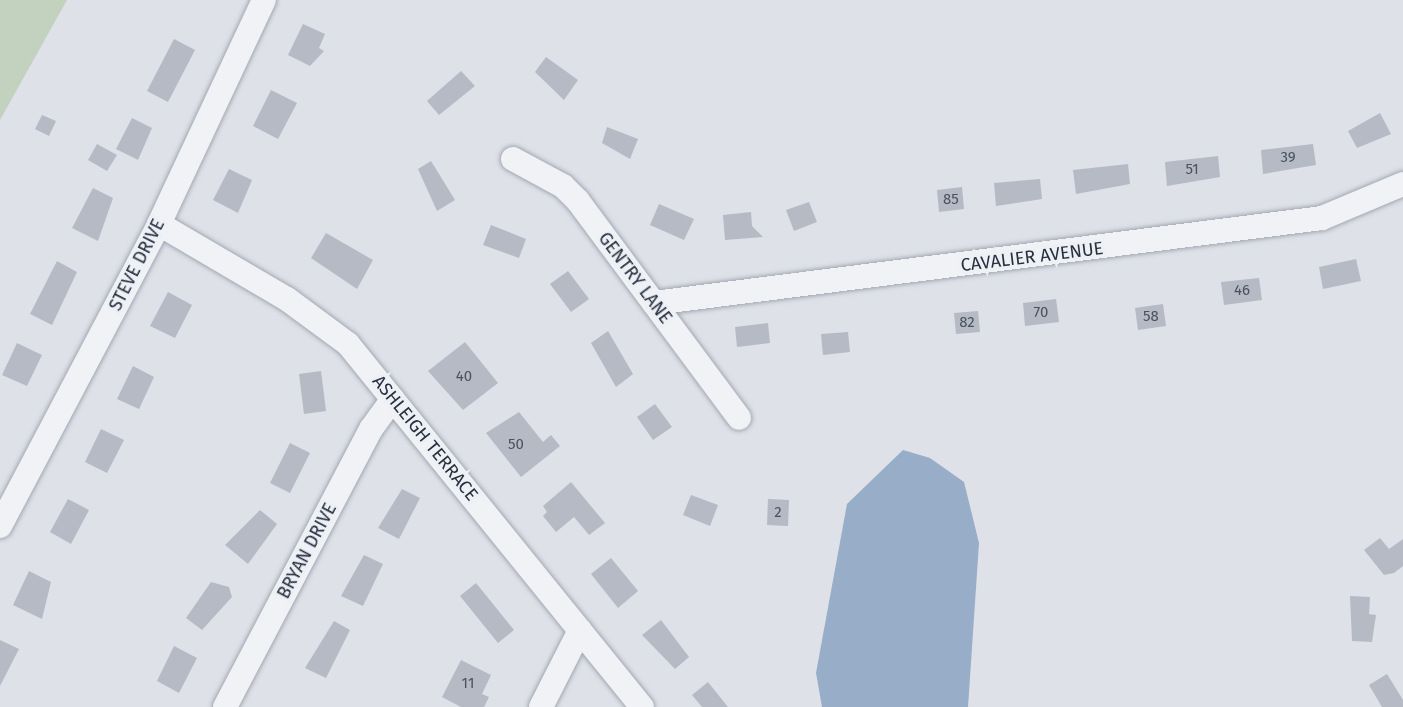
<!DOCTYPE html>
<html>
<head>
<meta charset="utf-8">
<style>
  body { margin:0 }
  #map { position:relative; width:1403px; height:707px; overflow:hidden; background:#dee1e8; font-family:"Fira Sans",sans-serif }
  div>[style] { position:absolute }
  .green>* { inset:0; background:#c3d2bf }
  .water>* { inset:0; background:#98adc8 }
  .building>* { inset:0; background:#b5bac4 }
  .roads { filter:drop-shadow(0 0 2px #a3a8b2) drop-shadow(0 0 2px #a3a8b2) }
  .minor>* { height:24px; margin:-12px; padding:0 12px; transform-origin:12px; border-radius:12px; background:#f0f2f6 }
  span { translate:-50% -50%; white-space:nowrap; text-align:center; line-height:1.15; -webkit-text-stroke:6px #edf0f5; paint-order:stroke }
  .number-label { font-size:15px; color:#4a5160 }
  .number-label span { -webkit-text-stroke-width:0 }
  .street-label { font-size:18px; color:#272e3e }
</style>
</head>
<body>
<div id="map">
  <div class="green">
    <i style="clip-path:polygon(0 0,67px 0,0 120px)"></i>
  </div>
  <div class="water">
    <i style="clip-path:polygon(903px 450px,930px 458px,964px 482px,979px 543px,968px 707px,822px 707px,816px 673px,847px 504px)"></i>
  </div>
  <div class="building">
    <i style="clip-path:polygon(303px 24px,325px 34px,319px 48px,324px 51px,310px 66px,288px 55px)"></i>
    <i style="clip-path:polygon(174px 39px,195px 50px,168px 102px,147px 91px)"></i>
    <i style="clip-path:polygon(546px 57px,578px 80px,564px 100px,535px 72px)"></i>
    <i style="clip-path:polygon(461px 71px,475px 86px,439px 115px,427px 101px)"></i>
    <i style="clip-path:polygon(271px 90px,297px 103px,278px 139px,253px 126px)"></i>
    <i style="clip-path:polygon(1380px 113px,1391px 134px,1357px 148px,1348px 131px)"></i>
    <i style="clip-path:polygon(42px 115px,56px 121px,49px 136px,35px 129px)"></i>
    <i style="clip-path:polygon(132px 118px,152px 128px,138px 160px,116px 149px)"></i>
    <i style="clip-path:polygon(607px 127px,638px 139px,630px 159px,602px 143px)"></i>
    <i style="clip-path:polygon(97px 144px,117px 155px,107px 171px,88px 160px)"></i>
    <i style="clip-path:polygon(1313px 144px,1316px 165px,1263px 174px,1261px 150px)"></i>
    <i style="clip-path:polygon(1218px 156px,1220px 177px,1167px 186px,1165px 162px)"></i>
    <i style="clip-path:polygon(431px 161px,455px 200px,437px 211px,418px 169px)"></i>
    <i style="clip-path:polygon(1128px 164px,1130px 184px,1076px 194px,1073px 170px)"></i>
    <i style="clip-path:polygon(229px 169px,252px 180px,238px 213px,213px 200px)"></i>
    <i style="clip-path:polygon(1040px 179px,1042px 199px,996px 206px,994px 183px)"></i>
    <i style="clip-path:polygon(962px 187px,964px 209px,939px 212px,937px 190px)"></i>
    <i style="clip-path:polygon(93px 188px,113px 198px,98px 241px,72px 228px)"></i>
    <i style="clip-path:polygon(809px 202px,817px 222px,794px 231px,786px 210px)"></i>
    <i style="clip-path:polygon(659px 204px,694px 219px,684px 240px,650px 225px)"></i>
    <i style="clip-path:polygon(751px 212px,752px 226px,763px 237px,725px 240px,723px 215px)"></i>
    <i style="clip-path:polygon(491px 225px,526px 239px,519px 258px,483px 245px)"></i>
    <i style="clip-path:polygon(326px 233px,373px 260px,357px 289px,311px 258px)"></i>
    <i style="clip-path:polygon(1356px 259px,1361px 281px,1323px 289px,1319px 267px)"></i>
    <i style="clip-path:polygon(57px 261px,77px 272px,52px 325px,30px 314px)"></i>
    <i style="clip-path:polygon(568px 271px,589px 299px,571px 312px,550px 284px)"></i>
    <i style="clip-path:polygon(1259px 278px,1262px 300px,1224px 305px,1221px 282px)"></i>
    <i style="clip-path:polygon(168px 292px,192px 305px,175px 338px,150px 326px)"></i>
    <i style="clip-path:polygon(1056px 299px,1059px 322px,1025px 326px,1023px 303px)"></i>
    <i style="clip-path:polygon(1163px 304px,1166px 326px,1138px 330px,1135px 308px)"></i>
    <i style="clip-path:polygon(978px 311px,980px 332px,956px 334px,954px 313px)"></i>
    <i style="clip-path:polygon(768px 323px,770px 343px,737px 347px,735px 327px)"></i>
    <i style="clip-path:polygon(608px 331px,633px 374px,616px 387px,591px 343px)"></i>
    <i style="clip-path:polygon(848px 332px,850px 352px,823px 355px,821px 334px)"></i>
    <i style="clip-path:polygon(465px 342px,498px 383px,463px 410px,428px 371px)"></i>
    <i style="clip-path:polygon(17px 343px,42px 355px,27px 386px,2px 375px)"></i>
    <i style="clip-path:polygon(133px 366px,154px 377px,139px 409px,117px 399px)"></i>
    <i style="clip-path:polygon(321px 371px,326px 411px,304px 414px,299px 374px)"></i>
    <i style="clip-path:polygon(655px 404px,672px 427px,653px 440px,637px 417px)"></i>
    <i style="clip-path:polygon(519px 412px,543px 442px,551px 435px,560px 446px,521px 477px,486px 433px)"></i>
    <i style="clip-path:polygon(101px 429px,124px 440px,107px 473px,85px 462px)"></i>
    <i style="clip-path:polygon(290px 443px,310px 453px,290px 493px,270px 483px)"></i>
    <i style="clip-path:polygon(571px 482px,605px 523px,589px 535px,574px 517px,556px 532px,543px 516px,547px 512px,543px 506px)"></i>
    <i style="clip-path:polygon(402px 489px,420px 498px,399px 539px,378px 528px)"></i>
    <i style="clip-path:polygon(691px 495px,718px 505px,710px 526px,683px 515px)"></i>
    <i style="clip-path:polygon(68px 499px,89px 510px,71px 544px,50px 532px)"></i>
    <i style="clip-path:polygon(768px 499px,789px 500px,788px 526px,767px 525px)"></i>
    <i style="clip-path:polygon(260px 510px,277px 524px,248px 564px,225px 545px)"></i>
    <i style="clip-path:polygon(1380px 538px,1389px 549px,1403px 539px,1403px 566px,1394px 573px,1384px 575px,1364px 550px)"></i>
    <i style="clip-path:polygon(364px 555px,383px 564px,363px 606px,341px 596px)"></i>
    <i style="clip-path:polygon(611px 558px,638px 591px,618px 608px,591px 574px)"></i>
    <i style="clip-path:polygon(29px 571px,51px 582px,42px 619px,13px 605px)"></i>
    <i style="clip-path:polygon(211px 582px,229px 587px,232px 597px,202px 630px,186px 618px)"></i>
    <i style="clip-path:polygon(476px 583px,514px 630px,498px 643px,460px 596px)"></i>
    <i style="clip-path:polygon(1350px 596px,1370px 597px,1369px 614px,1376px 615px,1372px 642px,1352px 641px)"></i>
    <i style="clip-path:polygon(661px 620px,689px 657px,675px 669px,642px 635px)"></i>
    <i style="clip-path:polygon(334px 621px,350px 630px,326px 678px,305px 668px)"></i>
    <i style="clip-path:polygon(0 640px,19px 649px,0 686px)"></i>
    <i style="clip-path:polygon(174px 646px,197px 658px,179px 693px,157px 681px)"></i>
    <i style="clip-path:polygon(461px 660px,491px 675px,482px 694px,489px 697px,484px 707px,461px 707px,442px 697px)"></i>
    <i style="clip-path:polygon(1387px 674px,1403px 700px,1403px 707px,1382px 707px,1369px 685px)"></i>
    <i style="clip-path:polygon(708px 682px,728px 707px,702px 707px,692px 695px)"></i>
  </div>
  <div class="roads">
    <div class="minor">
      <i style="left:513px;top:159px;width:57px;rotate:28.4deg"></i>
      <i style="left:563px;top:186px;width:21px;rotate:45deg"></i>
      <i style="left:578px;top:201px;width:270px;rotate:53.4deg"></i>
      <i style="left:159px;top:224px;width:148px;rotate:30.4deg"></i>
      <i style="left:287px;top:299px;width:76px;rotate:36.4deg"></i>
      <i style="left:348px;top:344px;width:467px;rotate:51deg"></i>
      <i style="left:654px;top:303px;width:673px;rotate:-7.25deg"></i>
      <i style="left:1322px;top:218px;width:88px;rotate:-22.8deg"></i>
      <i style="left:0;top:526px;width:341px;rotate:-62.2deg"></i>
      <i style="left:159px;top:224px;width:247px;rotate:-64.9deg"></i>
      <i style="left:225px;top:707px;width:314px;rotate:-62.3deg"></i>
      <i style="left:371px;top:429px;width:37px;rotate:-54deg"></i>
      <i style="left:541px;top:707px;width:86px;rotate:-63.1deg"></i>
    </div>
  </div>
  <div class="number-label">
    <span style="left:1288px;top:158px">39</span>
    <span style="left:1192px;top:170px">51</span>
    <span style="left:951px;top:200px">85</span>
    <span style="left:1242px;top:291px">46</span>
    <span style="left:1041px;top:313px">70</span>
    <span style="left:1151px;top:317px">58</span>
    <span style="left:967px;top:323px">82</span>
    <span style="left:464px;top:377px">40</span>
    <span style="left:516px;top:445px">50</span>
    <span style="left:778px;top:513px">2</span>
    <span style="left:468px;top:684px">11</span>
  </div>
  <div class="street-label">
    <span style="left:1032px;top:257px;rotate:-7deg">CAVALIER AVENUE</span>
    <span style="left:137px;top:265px;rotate:-63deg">STEVE DRIVE</span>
    <span style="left:635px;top:278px;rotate:53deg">GENTRY LANE</span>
    <span style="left:425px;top:438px;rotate:51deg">ASHLEIGH TERRACE</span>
    <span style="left:307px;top:551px;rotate:-62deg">BRYAN DRIVE</span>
  </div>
</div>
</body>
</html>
